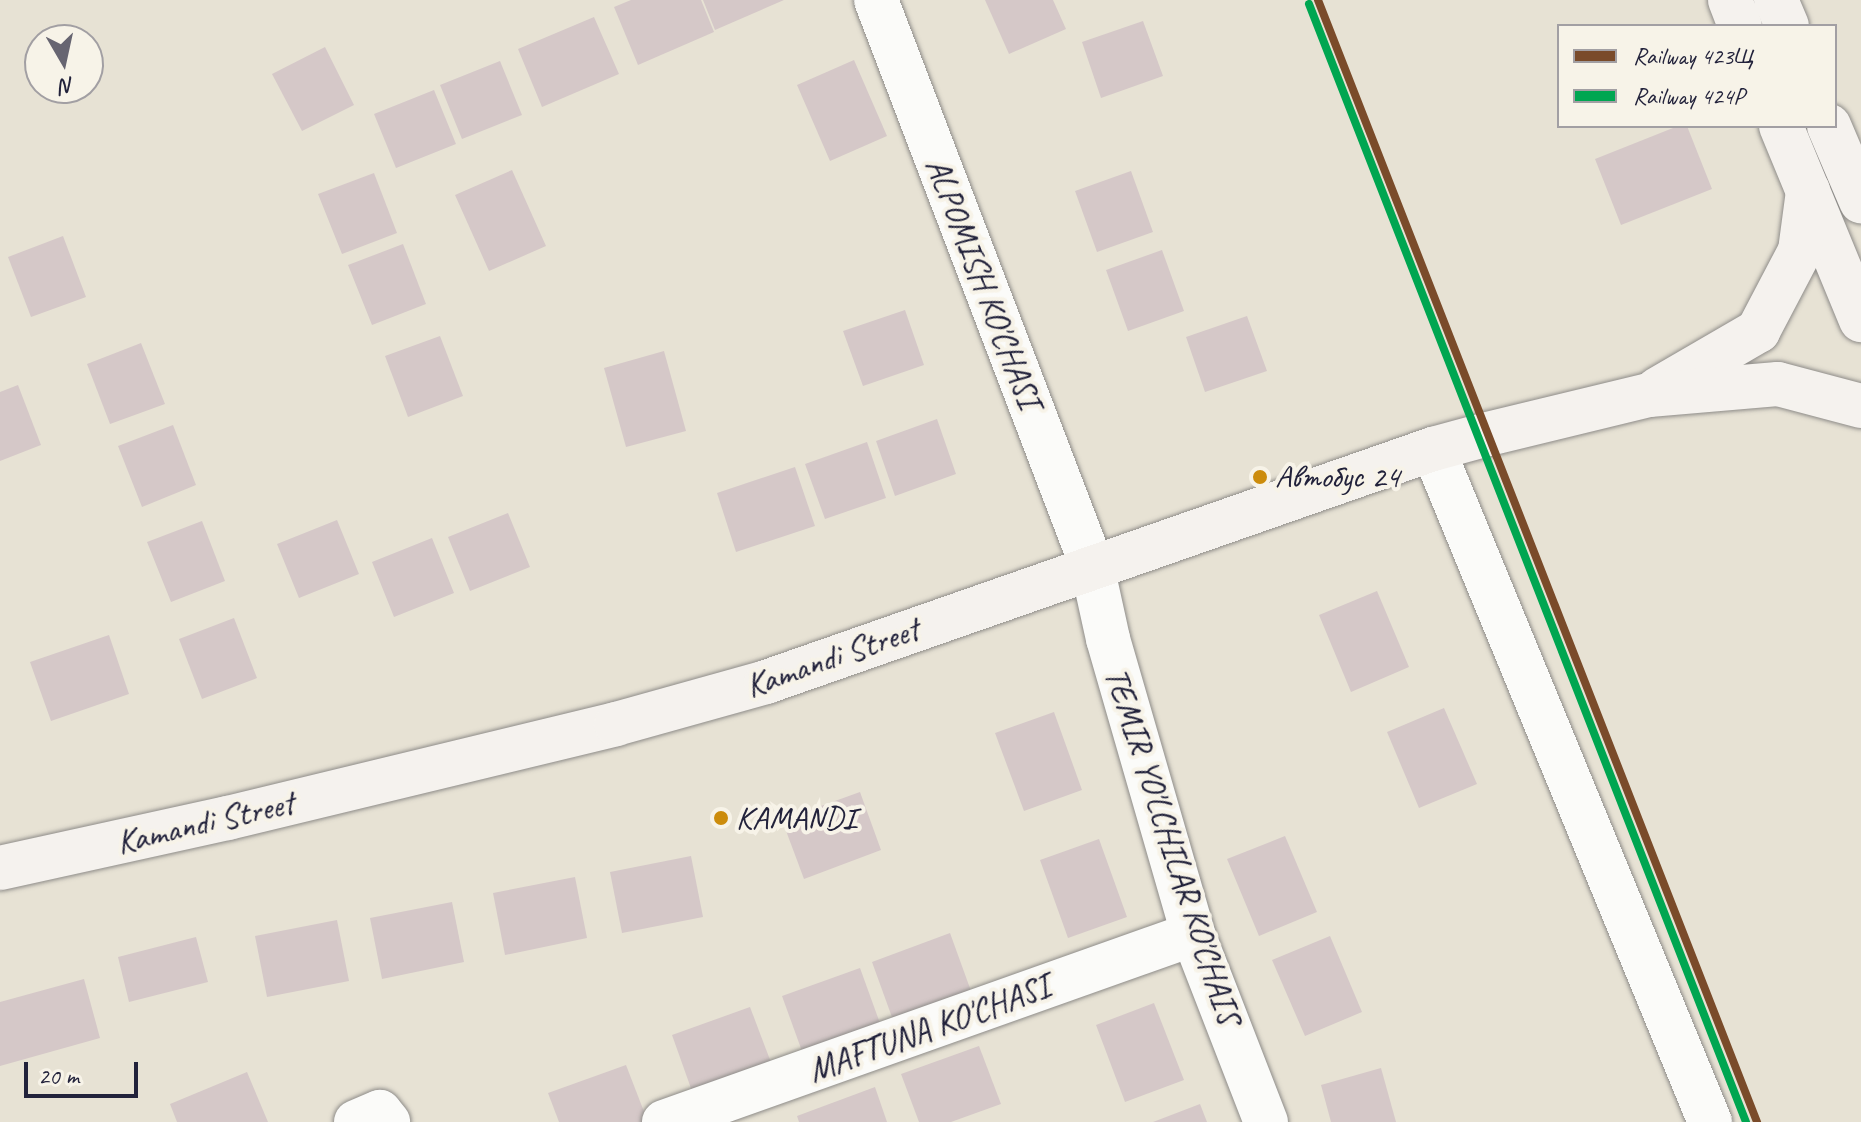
<!DOCTYPE html>
<html>
<head>
<meta charset="utf-8">
<style>
  body { margin:0 }
  #map { position:relative; width:1861px; height:1122px; overflow:hidden; background:#e7e2d4; font-family:Caveat,sans-serif }
  div>[style] { position:absolute }
  .building>* { inset:0; background:#d5c8c8 }
  .roads { filter:drop-shadow(0 0 2px #8e8c89) drop-shadow(0 0 2px #8e8c89) }
  .street>* { height:44px; margin:-22px; padding:0 22px; transform-origin:22px; border-radius:22px; background:#fbfbf9 }
  .secondary>* { height:44px; margin:-22px; padding:0 22px; transform-origin:22px; border-radius:22px; background:#f5f2ee }
  .rail-1>* { height:8px; margin:-4px; padding:0 4px; transform-origin:4px; border-radius:4px; background:#7a4b2a }
  .rail-2>* { height:8px; margin:-4px; padding:0 4px; transform-origin:4px; border-radius:4px; background:#00a651 }
  .dots>* { width:22px; height:22px; translate:-50% -50%; box-sizing:border-box; border:4px solid #f7f3e8; border-radius:50% }
  span { translate:-50% -50%; white-space:nowrap; text-align:center; line-height:1.15; -webkit-text-stroke:8px #f7f3e8; paint-order:stroke }
  .bus-label { font-size:32px; color:#22223b }
  .left { translate:0 -50%; text-align:left }
  .street-label { font-size:34px; color:#22223b }
  .legend { position:absolute; left:1557px; top:24px; width:280px; height:104px; box-sizing:border-box; background:#f7f3e8; border:2px solid #a29fa3; margin:0; padding:10px 14px; list-style:none; font-size:24px; color:#22223b }
  .legend li { display:flex; align-items:center; gap:16px; height:40px }
  .legend b { width:40px; border:2px solid #a29fa3 }
  .north { position:absolute; left:24px; top:24px; width:80px; height:80px; box-sizing:border-box; background:#f7f3e8; border:2px solid #a29fa3; border-radius:50%; rotate:171deg; font-size:22px; font-weight:700; line-height:32px; text-align:center; color:#22223b }
  .north::after { content:''; display:block; margin:auto; width:28px; height:36px; background:#676571; clip-path:polygon(50% 0,100% 100%,50% 72%,0 100%) }
  .scale { position:absolute; left:24px; top:1062px; width:114px; height:36px; box-sizing:border-box; border:4px solid #22223b; border-top:0; padding-left:10px; font-size:24px; line-height:28px; white-space:nowrap; color:#22223b; -webkit-text-stroke:6px #f7f3e8; paint-order:stroke }
</style>
</head>
<body>
<div id="map">
  <div class="building">
    <i style="clip-path:polygon(631px 0,701px 0,714px 32px,638px 65px,614px 7px)"></i>
    <i style="clip-path:polygon(703px 0,784px 0,715px 30px)"></i>
    <i style="clip-path:polygon(985px 0,1053px 0,1066px 29px,1009px 54px)"></i>
    <i style="clip-path:polygon(594px 17px,619px 74px,542px 107px,518px 49px)"></i>
    <i style="clip-path:polygon(1143px 21px,1163px 76px,1101px 98px,1082px 42px)"></i>
    <i style="clip-path:polygon(325px 47px,354px 105px,302px 131px,272px 74px)"></i>
    <i style="clip-path:polygon(854px 60px,887px 136px,830px 161px,797px 85px)"></i>
    <i style="clip-path:polygon(500px 61px,522px 115px,462px 139px,440px 85px)"></i>
    <i style="clip-path:polygon(434px 90px,456px 144px,396px 168px,374px 114px)"></i>
    <i style="clip-path:polygon(1678px 126px,1687px 126px,1712px 189px,1621px 225px,1595px 159px)"></i>
    <i style="clip-path:polygon(512px 170px,546px 246px,489px 271px,455px 195px)"></i>
    <i style="clip-path:polygon(1131px 171px,1153px 232px,1097px 252px,1075px 191px)"></i>
    <i style="clip-path:polygon(374px 173px,397px 233px,342px 254px,318px 194px)"></i>
    <i style="clip-path:polygon(63px 236px,86px 297px,31px 317px,8px 257px)"></i>
    <i style="clip-path:polygon(403px 244px,426px 304px,372px 325px,348px 265px)"></i>
    <i style="clip-path:polygon(1162px 250px,1184px 311px,1128px 331px,1106px 270px)"></i>
    <i style="clip-path:polygon(905px 310px,924px 365px,863px 386px,843px 331px)"></i>
    <i style="clip-path:polygon(1247px 316px,1267px 371px,1205px 392px,1186px 337px)"></i>
    <i style="clip-path:polygon(440px 336px,463px 396px,408px 417px,385px 356px)"></i>
    <i style="clip-path:polygon(141px 343px,165px 404px,110px 424px,87px 364px)"></i>
    <i style="clip-path:polygon(664px 351px,686px 431px,626px 447px,604px 368px)"></i>
    <i style="clip-path:polygon(18px 385px,41px 445px,0 461px,0 392px)"></i>
    <i style="clip-path:polygon(937px 419px,956px 474px,895px 496px,876px 441px)"></i>
    <i style="clip-path:polygon(173px 425px,196px 485px,142px 507px,118px 446px)"></i>
    <i style="clip-path:polygon(867px 442px,886px 498px,825px 519px,805px 464px)"></i>
    <i style="clip-path:polygon(795px 467px,815px 526px,736px 552px,717px 493px)"></i>
    <i style="clip-path:polygon(508px 513px,530px 567px,470px 591px,448px 537px)"></i>
    <i style="clip-path:polygon(337px 520px,359px 574px,299px 598px,277px 544px)"></i>
    <i style="clip-path:polygon(202px 521px,225px 581px,171px 602px,147px 542px)"></i>
    <i style="clip-path:polygon(432px 538px,454px 593px,394px 617px,372px 562px)"></i>
    <i style="clip-path:polygon(1377px 591px,1409px 667px,1351px 692px,1319px 615px)"></i>
    <i style="clip-path:polygon(234px 618px,257px 678px,202px 699px,179px 639px)"></i>
    <i style="clip-path:polygon(109px 635px,129px 694px,51px 721px,30px 662px)"></i>
    <i style="clip-path:polygon(1444px 708px,1477px 784px,1419px 808px,1387px 732px)"></i>
    <i style="clip-path:polygon(1054px 712px,1082px 790px,1024px 811px,995px 733px)"></i>
    <i style="clip-path:polygon(860px 792px,881px 850px,804px 879px,782px 820px)"></i>
    <i style="clip-path:polygon(1285px 836px,1317px 912px,1259px 936px,1227px 859px)"></i>
    <i style="clip-path:polygon(1099px 839px,1127px 917px,1068px 938px,1040px 860px)"></i>
    <i style="clip-path:polygon(691px 856px,703px 917px,622px 933px,610px 872px)"></i>
    <i style="clip-path:polygon(575px 877px,587px 938px,505px 955px,493px 893px)"></i>
    <i style="clip-path:polygon(452px 902px,464px 962px,382px 979px,370px 918px)"></i>
    <i style="clip-path:polygon(337px 920px,349px 981px,267px 997px,255px 936px)"></i>
    <i style="clip-path:polygon(950px 933px,971px 991px,893px 1020px,872px 962px)"></i>
    <i style="clip-path:polygon(1330px 936px,1362px 1012px,1305px 1036px,1272px 960px)"></i>
    <i style="clip-path:polygon(196px 937px,208px 982px,129px 1002px,118px 957px)"></i>
    <i style="clip-path:polygon(860px 968px,881px 1026px,803px 1054px,782px 996px)"></i>
    <i style="clip-path:polygon(84px 979px,100px 1038px,0 1066px,0 1002px)"></i>
    <i style="clip-path:polygon(1154px 1003px,1184px 1080px,1125px 1102px,1096px 1025px)"></i>
    <i style="clip-path:polygon(750px 1007px,772px 1065px,693px 1094px,672px 1035px)"></i>
    <i style="clip-path:polygon(979px 1046px,1001px 1104px,951px 1122px,919px 1122px,901px 1074px)"></i>
    <i style="clip-path:polygon(626px 1065px,648px 1122px,559px 1122px,548px 1093px)"></i>
    <i style="clip-path:polygon(1381px 1068px,1396px 1122px,1331px 1122px,1321px 1085px)"></i>
    <i style="clip-path:polygon(247px 1072px,268px 1122px,177px 1122px,170px 1104px)"></i>
    <i style="clip-path:polygon(875px 1087px,887px 1122px,799px 1122px,797px 1116px)"></i>
    <i style="clip-path:polygon(1200px 1104px,1207px 1122px,1153px 1122px)"></i>
  </div>
  <div class="roads">
    <div class="street">
      <i style="left:876px;top:0;width:606px;rotate:69.11deg"></i>
      <i style="left:1092px;top:566px;width:75px;rotate:77.6deg"></i>
      <i style="left:1108px;top:639px;width:307px;rotate:73.9deg"></i>
      <i style="left:1193px;top:934px;width:202px;rotate:68.8deg"></i>
      <i style="left:1433px;top:449px;width:728px;rotate:67.63deg"></i>
      <i style="left:356px;top:1122px;width:26px;rotate:-23deg"></i>
      <i style="left:380px;top:1112px;width:13px;rotate:51deg"></i>
      <i style="left:664px;top:1122px;width:561px;rotate:-19.56deg"></i>
    </div>
    <div class="secondary">
      <i style="left:1730px;top:0;width:28px;rotate:69deg"></i>
      <i style="left:1776px;top:0;width:28px;rotate:67deg"></i>
      <i style="left:1781px;top:126px;width:210px;rotate:67.6deg"></i>
      <i style="left:1829px;top:126px;width:82px;rotate:66.9deg"></i>
      <i style="left:1658px;top:389px;width:116px;rotate:-30.1deg"></i>
      <i style="left:1758px;top:331px;width:90px;rotate:-62.3deg"></i>
      <i style="left:1800px;top:251px;width:61px;rotate:-82.4deg"></i>
      <i style="left:0;top:868px;width:233px;rotate:-12.4deg"></i>
      <i style="left:228px;top:818px;width:399px;rotate:-13.6deg"></i>
      <i style="left:616px;top:724px;width:156px;rotate:-15.6deg"></i>
      <i style="left:766px;top:682px;width:707px;rotate:-19.26deg"></i>
      <i style="left:1433px;top:449px;width:57px;rotate:-15.3deg"></i>
      <i style="left:1488px;top:434px;width:166px;rotate:-13.6deg"></i>
      <i style="left:1649px;top:395px;width:129px;rotate:-4.9deg"></i>
      <i style="left:1778px;top:384px;width:86px;rotate:14.8deg"></i>
    </div>
  </div>
  <div class="rail-1">
    <i style="left:1318px;top:0;width:1205px;rotate:68.63deg"></i>
  </div>
  <div class="rail-2">
    <i style="left:1309px;top:4px;width:1200px;rotate:68.65deg"></i>
  </div>
  <div class="dots">
    <i style="left:1260px;top:477px;background:#cc8c0c"></i>
    <i style="left:721px;top:818px;background:#cc8c0c"></i>
  </div>
  <div class="bus-label">
    <span class="left" style="left:1275px;top:477px">Автобус 24</span>
    <span class="left" style="left:736px;top:818px">KAMANDI</span>
  </div>
  <div class="street-label">
    <span style="left:984px;top:283px;rotate:69deg">ALPOMISH KO'CHASI</span>
    <span style="left:832px;top:657px;rotate:-19deg">Kamandi Street</span>
    <span style="left:205px;top:822px;rotate:-13deg">Kamandi Street</span>
    <span style="left:1173px;top:846px;rotate:72deg">TEMIR YO'LCHILAR KO'CHAIS</span>
    <span style="left:929px;top:1028px;rotate:-20deg">MAFTUNA KO'CHASI</span>
  </div>
  <ul class="legend">
  <li><b style="height:10px;background:#7a4b2a"></b>Railway 423Щ</li>
  <li><b style="height:10px;background:#00a651"></b>Railway 424Р</li>
  </ul>
  <div class="north">N</div>
  <div class="scale">20 m</div>
</div>
</body>
</html>
